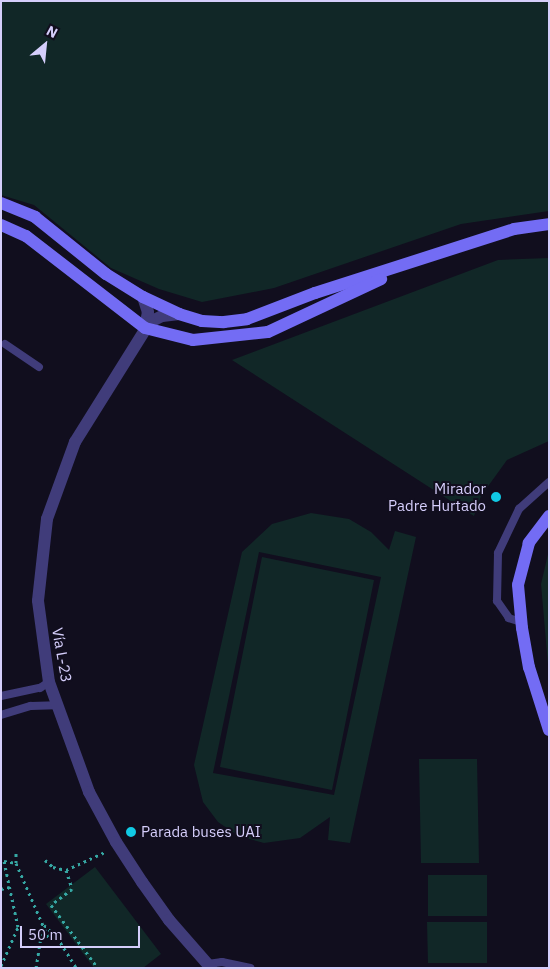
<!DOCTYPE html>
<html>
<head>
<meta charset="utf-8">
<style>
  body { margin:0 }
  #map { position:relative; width:550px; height:969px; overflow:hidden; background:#110e1e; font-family:"IBM Plex Sans",sans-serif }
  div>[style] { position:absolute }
  .green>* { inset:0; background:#112727 }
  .path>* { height:3px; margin-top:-1.5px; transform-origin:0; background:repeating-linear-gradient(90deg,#36a8a4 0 2.5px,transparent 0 6.5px) }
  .lane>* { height:8px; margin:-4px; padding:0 4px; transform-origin:4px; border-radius:4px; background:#403c7a }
  .street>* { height:12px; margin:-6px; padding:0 6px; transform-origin:6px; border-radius:6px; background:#403c7a }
  .secondary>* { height:12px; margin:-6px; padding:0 6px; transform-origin:6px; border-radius:6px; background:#736cf4 }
  .dots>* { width:14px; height:14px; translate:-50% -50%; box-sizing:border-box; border:2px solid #110e1e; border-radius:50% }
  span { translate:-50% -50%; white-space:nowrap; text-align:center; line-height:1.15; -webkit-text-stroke:4px #110e1e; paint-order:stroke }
  .poi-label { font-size:15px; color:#d5cefb }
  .right { translate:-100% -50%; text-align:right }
  .left { translate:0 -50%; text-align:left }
  .street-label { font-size:15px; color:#d5cefb }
  .frame { position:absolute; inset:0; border:2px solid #d5cefb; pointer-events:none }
  .north { position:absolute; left:20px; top:20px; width:50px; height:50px; -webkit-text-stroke:4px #110e1e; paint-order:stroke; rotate:28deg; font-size:14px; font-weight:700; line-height:20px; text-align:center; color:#d5cefb }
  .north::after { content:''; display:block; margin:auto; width:18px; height:22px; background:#d5cefb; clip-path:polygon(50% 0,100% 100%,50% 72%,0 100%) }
  .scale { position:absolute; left:20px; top:926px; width:120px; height:22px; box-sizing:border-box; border:2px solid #d5cefb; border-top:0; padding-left:6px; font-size:15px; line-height:18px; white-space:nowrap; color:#d5cefb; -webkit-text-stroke:4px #110e1e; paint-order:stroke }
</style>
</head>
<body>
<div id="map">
  <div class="green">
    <i style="clip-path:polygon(1px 1px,549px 1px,549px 211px,461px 224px,274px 288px,202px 302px,159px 289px,111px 268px,34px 205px,1px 195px)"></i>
    <i style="clip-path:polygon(549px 258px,549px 441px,507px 460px,481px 496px,474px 516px,232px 360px,498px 260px)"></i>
    <i style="clip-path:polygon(evenodd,311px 513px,349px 519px,371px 532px,389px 550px,395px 531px,416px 537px,350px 843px,328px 840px,330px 817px,300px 838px,264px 843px,239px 836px,218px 822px,203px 802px,194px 765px,242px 552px,272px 524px,311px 513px,259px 552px,381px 577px,334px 795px,213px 773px,259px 552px)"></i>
    <i style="clip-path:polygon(549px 550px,549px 676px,541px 584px)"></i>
    <i style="clip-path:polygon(262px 557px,374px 580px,332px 790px,220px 767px)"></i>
    <i style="clip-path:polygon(419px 759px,477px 759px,479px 863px,421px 863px)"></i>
    <i style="clip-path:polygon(95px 867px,161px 954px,143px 968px,94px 968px,46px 904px)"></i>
    <i style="clip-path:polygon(428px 875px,487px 875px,487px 916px,428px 916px)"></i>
    <i style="clip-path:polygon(427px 922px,487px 922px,487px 963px,428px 963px)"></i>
  </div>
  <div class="path">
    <i style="left:45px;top:860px;width:11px;rotate:41deg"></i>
    <i style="left:53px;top:867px;width:13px;rotate:13deg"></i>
    <i style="left:66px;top:870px;width:45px;rotate:-24.9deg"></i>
    <i style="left:16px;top:863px;width:81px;rotate:66.6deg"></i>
    <i style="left:66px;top:870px;width:20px;rotate:72deg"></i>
    <i style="left:72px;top:889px;width:26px;rotate:143deg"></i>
    <i style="left:51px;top:905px;width:79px;rotate:53.3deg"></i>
    <i style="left:1px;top:889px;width:9px;rotate:-13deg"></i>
    <i style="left:44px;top:925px;width:18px;rotate:43deg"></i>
    <i style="left:57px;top:937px;width:36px;rotate:58deg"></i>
    <i style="left:1px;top:966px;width:43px;rotate:-66.4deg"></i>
    <i style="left:18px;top:927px;width:67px;rotate:-102deg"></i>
    <i style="left:4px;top:861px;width:12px;rotate:9deg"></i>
    <i style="left:16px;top:863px;width:10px;rotate:-90deg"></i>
    <i style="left:36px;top:968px;width:44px;rotate:-80.8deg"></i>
  </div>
  <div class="lane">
    <i style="left:5px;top:344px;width:41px;rotate:34.1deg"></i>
    <i style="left:521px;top:622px;width:13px;rotate:-162deg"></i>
    <i style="left:509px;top:618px;width:21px;rotate:-125deg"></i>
    <i style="left:497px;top:601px;width:48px;rotate:-88.8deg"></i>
    <i style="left:498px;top:553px;width:49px;rotate:-64.5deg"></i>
    <i style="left:519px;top:509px;width:40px;rotate:-42deg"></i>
    <i style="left:1px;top:696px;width:40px;rotate:-12deg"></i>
    <i style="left:40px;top:688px;width:11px;rotate:-34deg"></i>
    <i style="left:1px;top:715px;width:31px;rotate:-17deg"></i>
    <i style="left:31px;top:706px;width:24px;rotate:-2deg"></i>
    <i style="left:208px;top:964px;width:14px;rotate:-8deg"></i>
    <i style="left:222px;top:962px;width:29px;rotate:12deg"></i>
  </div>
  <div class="street">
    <i style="left:143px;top:297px;width:16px;rotate:72deg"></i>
    <i style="left:148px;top:312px;width:16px;rotate:101deg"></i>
    <i style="left:179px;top:314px;width:17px;rotate:173deg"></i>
    <i style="left:162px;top:316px;width:13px;rotate:153deg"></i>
    <i style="left:150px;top:322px;width:142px;rotate:122deg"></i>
    <i style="left:75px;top:442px;width:82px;rotate:110deg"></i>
    <i style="left:47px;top:519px;width:82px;rotate:96.3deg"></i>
    <i style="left:38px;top:601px;width:82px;rotate:82.3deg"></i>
    <i style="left:49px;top:682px;width:117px;rotate:70deg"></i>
    <i style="left:89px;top:792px;width:57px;rotate:61.6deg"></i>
    <i style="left:116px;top:842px;width:48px;rotate:57deg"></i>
    <i style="left:142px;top:882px;width:47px;rotate:54.6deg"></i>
    <i style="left:169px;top:920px;width:64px;rotate:48.8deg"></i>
  </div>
  <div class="secondary">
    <i style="left:1px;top:203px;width:37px;rotate:22deg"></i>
    <i style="left:35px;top:217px;width:91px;rotate:38.8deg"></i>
    <i style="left:106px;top:274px;width:44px;rotate:31.9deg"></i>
    <i style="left:143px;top:297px;width:40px;rotate:25deg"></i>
    <i style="left:179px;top:314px;width:24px;rotate:17deg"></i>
    <i style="left:202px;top:321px;width:22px;rotate:3deg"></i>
    <i style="left:224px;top:322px;width:23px;rotate:-7deg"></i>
    <i style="left:247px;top:319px;width:73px;rotate:-20.9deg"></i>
    <i style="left:315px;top:293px;width:209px;rotate:-17.8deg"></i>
    <i style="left:514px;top:229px;width:35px;rotate:-8deg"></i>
    <i style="left:1px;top:225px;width:27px;rotate:24deg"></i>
    <i style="left:26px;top:236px;width:150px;rotate:37.7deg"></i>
    <i style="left:145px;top:328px;width:49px;rotate:14deg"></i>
    <i style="left:193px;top:340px;width:75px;rotate:-6.1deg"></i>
    <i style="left:268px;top:332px;width:125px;rotate:-25.1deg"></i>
    <i style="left:549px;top:516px;width:34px;rotate:127deg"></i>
    <i style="left:529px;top:543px;width:43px;rotate:104.7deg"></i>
    <i style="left:518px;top:585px;width:43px;rotate:84.7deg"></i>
    <i style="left:522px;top:628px;width:40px;rotate:80deg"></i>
    <i style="left:529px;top:667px;width:66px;rotate:72.4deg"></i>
  </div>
  <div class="dots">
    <i style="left:496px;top:497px;background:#11cae5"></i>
    <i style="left:131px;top:832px;background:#11cae5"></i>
  </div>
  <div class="poi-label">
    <span class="right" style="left:486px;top:497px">Mirador<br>Padre Hurtado</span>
    <span class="left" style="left:141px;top:832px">Parada buses UAI</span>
  </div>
  <div class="street-label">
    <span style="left:62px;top:655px;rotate:80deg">Vía L-23</span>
  </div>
  <div class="frame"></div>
  <div class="north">N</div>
  <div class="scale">50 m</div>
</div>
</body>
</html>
